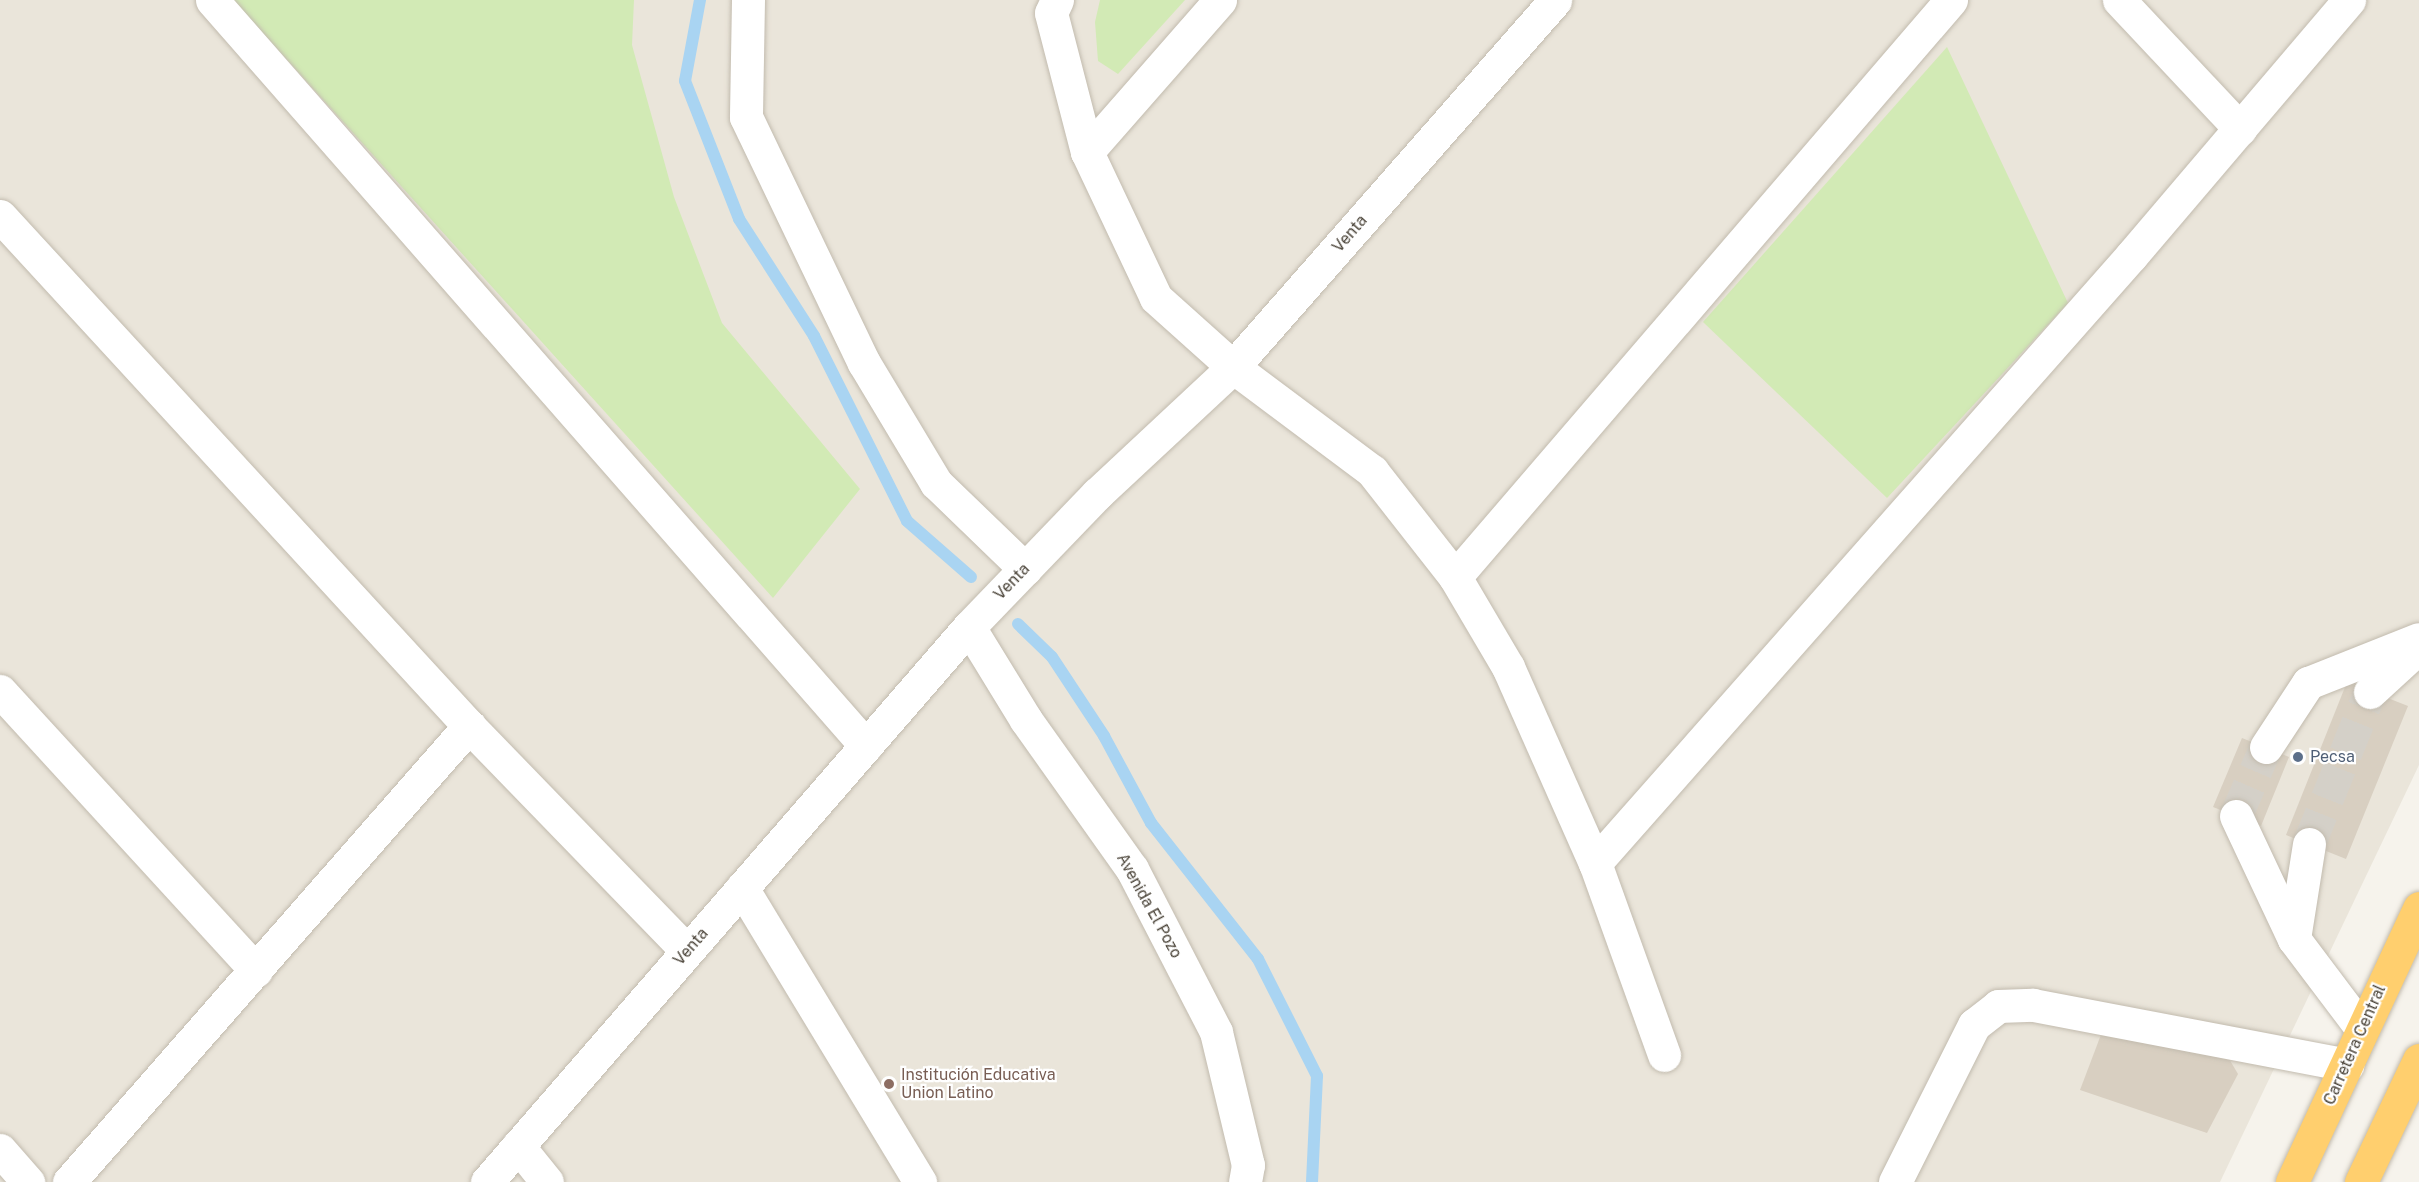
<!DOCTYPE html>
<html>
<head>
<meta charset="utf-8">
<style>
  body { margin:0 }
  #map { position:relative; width:2419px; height:1182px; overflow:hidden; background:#f6f3ec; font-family:"Public Sans",sans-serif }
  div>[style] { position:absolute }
  .residential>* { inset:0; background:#eae5da }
  .green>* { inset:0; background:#d2eab5 }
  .stream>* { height:12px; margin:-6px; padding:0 6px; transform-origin:6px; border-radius:6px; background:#a9d4f2 }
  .building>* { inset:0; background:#d8cfc1 }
  .minor-tunnel>* { height:33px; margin-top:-16.5px; transform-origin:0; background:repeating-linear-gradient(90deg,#d4d0c8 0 33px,transparent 0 49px) }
  .roads { filter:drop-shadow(0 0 2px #c2bbae) drop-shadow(0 0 2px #c2bbae) }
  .minor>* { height:33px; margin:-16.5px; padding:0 16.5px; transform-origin:16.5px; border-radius:16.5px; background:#fff }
  .highway>* { height:33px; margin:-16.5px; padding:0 16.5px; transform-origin:16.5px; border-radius:16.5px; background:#ffcf6e }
  .dots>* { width:16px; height:16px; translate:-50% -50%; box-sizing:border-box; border:3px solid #fff; border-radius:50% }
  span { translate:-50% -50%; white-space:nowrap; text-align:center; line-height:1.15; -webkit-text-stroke:4.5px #fff; paint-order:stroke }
  .street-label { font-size:16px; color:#4b4439 }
  .service-label { font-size:16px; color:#4e5e75 }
  .left { translate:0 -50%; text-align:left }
  .education-label { font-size:16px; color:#785e54 }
</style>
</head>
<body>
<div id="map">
  <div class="residential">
    <i style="clip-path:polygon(0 0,2419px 0,2419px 765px,2220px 1182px,0 1182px)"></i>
  </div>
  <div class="green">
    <i style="clip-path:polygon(233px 0,634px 0,632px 45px,674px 197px,722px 323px,860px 489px,773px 598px)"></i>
    <i style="clip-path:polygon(1100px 0,1185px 0,1118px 74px,1098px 61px,1095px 22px)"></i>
    <i style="clip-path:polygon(1947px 47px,2068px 303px,1887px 498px,1703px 322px)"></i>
  </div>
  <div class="stream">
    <i style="left:700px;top:0;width:82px;rotate:100.5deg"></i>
    <i style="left:685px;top:81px;width:148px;rotate:68.6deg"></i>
    <i style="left:739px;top:219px;width:139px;rotate:57.3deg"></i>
    <i style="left:814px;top:336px;width:207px;rotate:63.3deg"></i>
    <i style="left:907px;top:521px;width:85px;rotate:41.2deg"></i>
    <i style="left:1018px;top:624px;width:47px;rotate:44.1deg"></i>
    <i style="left:1052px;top:657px;width:95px;rotate:56.6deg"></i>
    <i style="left:1104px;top:736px;width:99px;rotate:61.6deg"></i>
    <i style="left:1151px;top:823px;width:173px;rotate:51.8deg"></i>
    <i style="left:1258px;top:959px;width:131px;rotate:63.2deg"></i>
    <i style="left:1317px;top:1076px;width:106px;rotate:92.7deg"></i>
  </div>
  <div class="building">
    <i style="clip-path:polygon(2347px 682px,2408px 706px,2346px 859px,2286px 835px)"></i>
    <i style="clip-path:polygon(2242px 738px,2289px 757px,2261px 826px,2213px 807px)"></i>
    <i style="clip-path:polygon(2102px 1032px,2228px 1057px,2238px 1074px,2207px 1133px,2080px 1090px)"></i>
  </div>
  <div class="minor-tunnel">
    <i style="left:2236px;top:816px;width:75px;rotate:-66.5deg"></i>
    <i style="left:2309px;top:844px;width:164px;rotate:-68.1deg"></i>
  </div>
  <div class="roads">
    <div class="minor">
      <i style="left:212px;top:0;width:992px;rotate:48.76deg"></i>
      <i style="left:748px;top:0;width:117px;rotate:91deg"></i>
      <i style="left:746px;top:117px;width:273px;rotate:64.4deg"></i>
      <i style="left:864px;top:363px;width:140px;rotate:59deg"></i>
      <i style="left:936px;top:483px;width:124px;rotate:44deg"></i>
      <i style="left:1057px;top:0;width:14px;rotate:115deg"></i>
      <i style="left:1051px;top:13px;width:144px;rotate:75.5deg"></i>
      <i style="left:1087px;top:152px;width:161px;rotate:64.7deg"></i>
      <i style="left:1156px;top:298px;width:103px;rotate:41.9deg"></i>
      <i style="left:1233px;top:367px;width:174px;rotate:36.8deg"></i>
      <i style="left:1372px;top:471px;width:135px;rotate:51.9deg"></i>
      <i style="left:1455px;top:577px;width:104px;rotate:59.5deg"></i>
      <i style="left:1508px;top:667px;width:214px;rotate:66.1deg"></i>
      <i style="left:1595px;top:863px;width:204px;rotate:70.2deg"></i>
      <i style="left:2119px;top:0;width:177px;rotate:46.8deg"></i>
      <i style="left:1087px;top:152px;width:202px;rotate:-48.8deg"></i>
      <i style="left:0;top:216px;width:693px;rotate:47.4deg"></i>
      <i style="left:469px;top:726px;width:313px;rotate:45.9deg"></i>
      <i style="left:1455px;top:577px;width:761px;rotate:-49.32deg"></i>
      <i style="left:969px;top:627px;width:109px;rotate:58.5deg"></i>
      <i style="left:1026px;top:720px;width:183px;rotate:54.6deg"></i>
      <i style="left:1132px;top:869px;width:183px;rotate:62.7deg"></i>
      <i style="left:1216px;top:1032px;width:137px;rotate:76.5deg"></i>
      <i style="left:1248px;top:1165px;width:17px;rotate:100deg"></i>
      <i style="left:0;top:691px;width:379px;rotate:47.5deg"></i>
      <i style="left:2370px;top:692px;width:67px;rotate:-42.6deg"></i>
      <i style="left:2266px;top:747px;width:77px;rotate:-56.7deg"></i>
      <i style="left:2308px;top:683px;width:119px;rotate:-21.6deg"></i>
      <i style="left:2236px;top:816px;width:136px;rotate:64.8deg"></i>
      <i style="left:2309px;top:844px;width:96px;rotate:99deg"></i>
      <i style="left:2294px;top:939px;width:111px;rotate:53deg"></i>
      <i style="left:1595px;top:863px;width:811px;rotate:-48.55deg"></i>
      <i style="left:2132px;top:255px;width:335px;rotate:-49.6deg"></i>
      <i style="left:742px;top:888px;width:344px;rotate:58.8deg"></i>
      <i style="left:518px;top:1146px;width:46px;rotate:51.1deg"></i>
      <i style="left:0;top:1150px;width:43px;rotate:48.8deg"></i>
      <i style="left:69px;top:1182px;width:607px;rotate:-48.74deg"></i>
      <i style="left:487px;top:1182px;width:735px;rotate:-49.03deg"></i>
      <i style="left:969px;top:627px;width:185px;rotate:-46.1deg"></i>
      <i style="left:1097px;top:494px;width:186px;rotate:-43deg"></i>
      <i style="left:1233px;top:367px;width:488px;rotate:-48.7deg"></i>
      <i style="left:1895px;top:1182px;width:176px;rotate:-63.3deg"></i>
      <i style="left:1974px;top:1025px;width:31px;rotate:-38deg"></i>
      <i style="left:1998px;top:1006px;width:35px;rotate:-2deg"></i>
      <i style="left:2033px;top:1005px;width:320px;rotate:10.8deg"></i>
    </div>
    <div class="highway">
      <i style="left:2292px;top:1182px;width:302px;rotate:-65.1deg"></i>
      <i style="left:2361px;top:1182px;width:135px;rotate:-64.6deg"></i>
    </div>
  </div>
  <div class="dots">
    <i style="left:2298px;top:757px;background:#5c6f8a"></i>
    <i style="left:889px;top:1084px;background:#8d6e63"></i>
  </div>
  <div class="street-label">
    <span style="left:1350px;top:234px;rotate:-49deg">Venta</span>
    <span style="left:1012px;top:582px;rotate:-46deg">Venta</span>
    <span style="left:1149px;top:906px;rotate:61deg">Avenida El Pozo</span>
    <span style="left:691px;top:947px;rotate:-49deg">Venta</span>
    <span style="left:2355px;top:1045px;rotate:-66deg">Carretera Central</span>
  </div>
  <div class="service-label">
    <span class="left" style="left:2310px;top:757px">Pecsa</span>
  </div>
  <div class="education-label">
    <span class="left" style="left:901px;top:1084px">Institución Educativa<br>Union Latino</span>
  </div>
</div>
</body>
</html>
